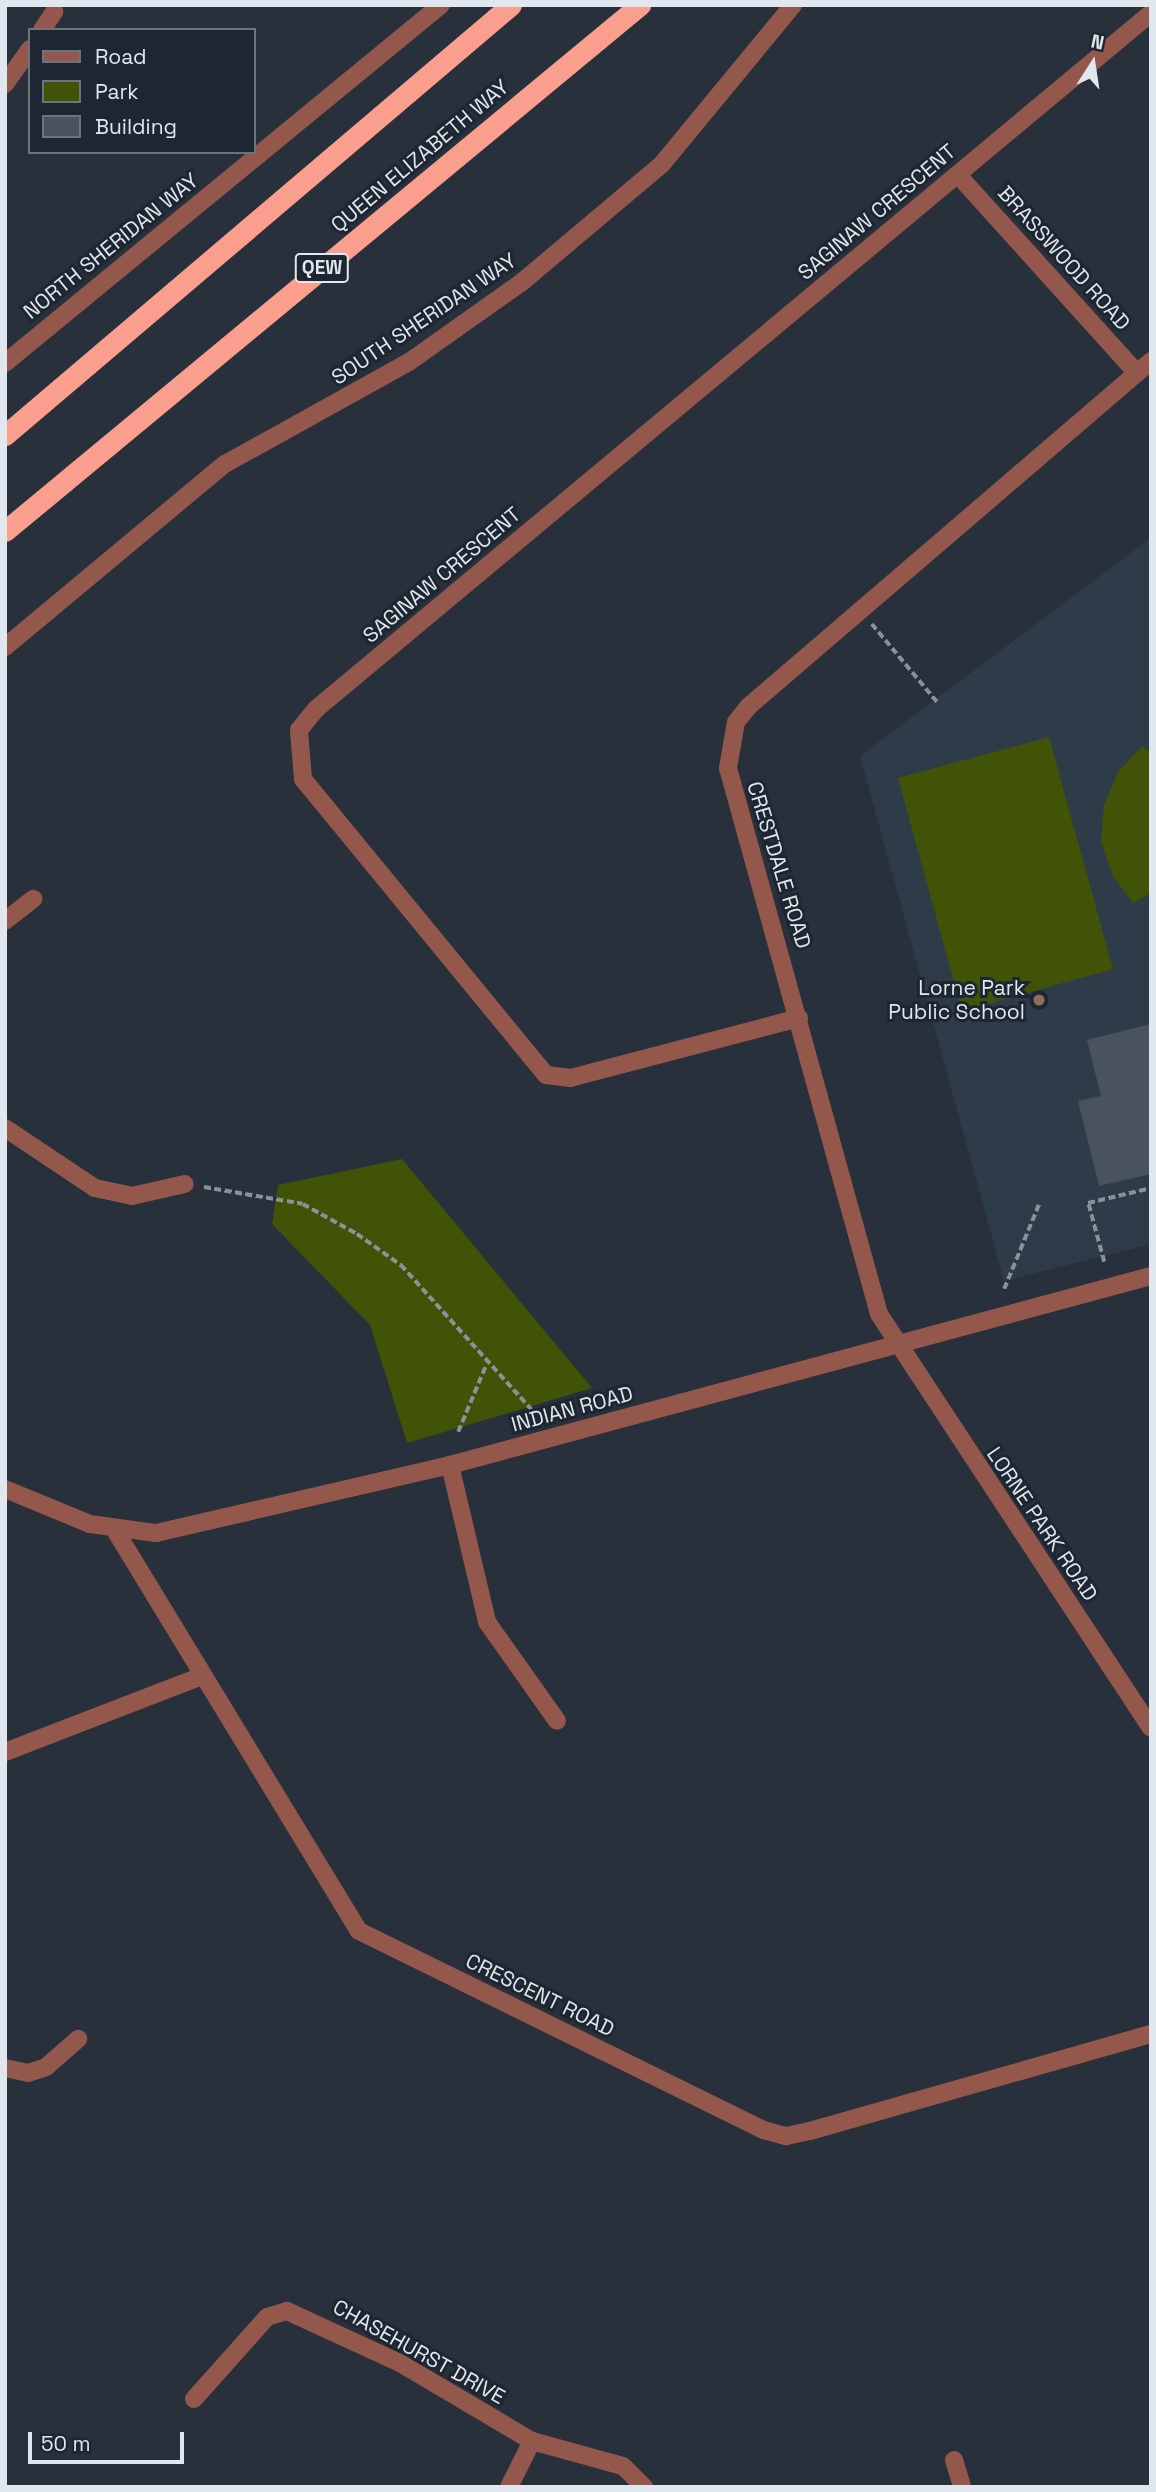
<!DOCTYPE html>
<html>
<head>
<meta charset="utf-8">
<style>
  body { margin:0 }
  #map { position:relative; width:1156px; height:2492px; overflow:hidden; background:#27303b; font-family:"Space Grotesk",sans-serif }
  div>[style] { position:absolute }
  .built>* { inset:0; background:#2e3c4a }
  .green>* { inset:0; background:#405306 }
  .building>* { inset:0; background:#49535e }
  .path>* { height:3.5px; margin-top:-1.75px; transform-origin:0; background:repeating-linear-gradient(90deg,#89919a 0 7px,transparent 0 10.5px) }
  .minor>* { height:18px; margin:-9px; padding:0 9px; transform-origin:9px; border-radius:9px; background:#94574b }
  .highway>* { height:21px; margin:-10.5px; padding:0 10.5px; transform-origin:10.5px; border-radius:10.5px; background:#fa9f8d }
  .dots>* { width:19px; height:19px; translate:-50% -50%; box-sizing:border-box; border:4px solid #1d2631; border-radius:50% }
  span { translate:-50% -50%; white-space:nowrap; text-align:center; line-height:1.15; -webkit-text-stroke:6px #1d2631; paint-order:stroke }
  .shield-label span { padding:2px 5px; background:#1d2631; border:2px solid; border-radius:5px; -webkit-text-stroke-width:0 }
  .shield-label { font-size:19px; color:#e1e7ee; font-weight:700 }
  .street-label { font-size:21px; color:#e1e7ee }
  .poi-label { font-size:21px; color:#e1e7ee }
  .right { translate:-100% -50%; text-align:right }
  .frame { position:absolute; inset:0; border:7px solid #e1e7ee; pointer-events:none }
  .legend { position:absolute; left:28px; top:28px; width:228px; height:126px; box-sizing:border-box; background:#1d2631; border:2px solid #6b737d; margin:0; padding:9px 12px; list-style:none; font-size:21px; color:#e1e7ee }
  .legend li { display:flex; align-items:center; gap:14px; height:35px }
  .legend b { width:35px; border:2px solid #6b737d }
  .north { position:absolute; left:1058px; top:28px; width:70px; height:70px; -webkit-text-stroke:5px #1d2631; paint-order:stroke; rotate:12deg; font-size:19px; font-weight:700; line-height:28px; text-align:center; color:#e1e7ee }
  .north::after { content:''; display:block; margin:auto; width:24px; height:32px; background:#e1e7ee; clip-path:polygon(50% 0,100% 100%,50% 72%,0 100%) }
  .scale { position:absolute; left:28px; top:2432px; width:156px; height:32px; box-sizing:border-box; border:4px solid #e1e7ee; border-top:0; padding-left:9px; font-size:21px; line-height:24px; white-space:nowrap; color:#e1e7ee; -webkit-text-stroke:5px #1d2631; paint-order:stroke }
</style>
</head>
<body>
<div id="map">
  <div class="built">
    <i style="clip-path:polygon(1151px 538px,1151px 1244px,1004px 1281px,860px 756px)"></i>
  </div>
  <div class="green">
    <i style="clip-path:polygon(1049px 737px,1113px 969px,962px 1011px,898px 778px)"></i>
    <i style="clip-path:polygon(1142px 746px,1151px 753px,1151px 893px,1133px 903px,1112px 875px,1101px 840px,1104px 805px,1118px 772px)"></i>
    <i style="clip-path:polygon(402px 1159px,592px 1388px,407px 1443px,370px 1325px,272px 1224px,278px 1185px)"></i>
  </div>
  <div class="building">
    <i style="clip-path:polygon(1151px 1024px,1151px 1174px,1099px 1186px,1078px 1101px,1101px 1096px,1087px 1040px)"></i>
  </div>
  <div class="path">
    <i style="left:872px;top:624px;width:104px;rotate:50.1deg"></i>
    <i style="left:204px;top:1187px;width:100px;rotate:9.7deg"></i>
    <i style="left:303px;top:1204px;width:62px;rotate:29.1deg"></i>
    <i style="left:357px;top:1234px;width:54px;rotate:35.2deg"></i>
    <i style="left:401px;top:1265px;width:195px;rotate:47.9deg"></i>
    <i style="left:1104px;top:1262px;width:61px;rotate:-105.2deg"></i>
    <i style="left:1088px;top:1203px;width:65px;rotate:-13.4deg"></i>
    <i style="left:1004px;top:1289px;width:92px;rotate:-67.6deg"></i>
    <i style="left:458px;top:1432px;width:73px;rotate:-67.3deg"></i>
  </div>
  <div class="minor">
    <i style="left:42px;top:30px;width:22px;rotate:-56deg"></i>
    <i style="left:5px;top:84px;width:43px;rotate:-54.5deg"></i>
    <i style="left:958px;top:175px;width:266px;rotate:47.9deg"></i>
    <i style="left:1151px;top:361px;width:530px;rotate:139.36deg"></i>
    <i style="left:749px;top:706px;width:21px;rotate:129deg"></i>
    <i style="left:736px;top:722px;width:47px;rotate:99.9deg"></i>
    <i style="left:728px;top:768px;width:566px;rotate:74.54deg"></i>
    <i style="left:879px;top:1314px;width:495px;rotate:56.7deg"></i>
    <i style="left:5px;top:363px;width:564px;rotate:-39.39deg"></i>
    <i style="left:5px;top:647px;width:286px;rotate:-39.8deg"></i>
    <i style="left:225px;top:464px;width:210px;rotate:-29deg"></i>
    <i style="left:409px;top:362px;width:138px;rotate:-35.3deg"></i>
    <i style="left:522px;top:282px;width:183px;rotate:-40.1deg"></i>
    <i style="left:662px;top:164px;width:206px;rotate:-50.5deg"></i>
    <i style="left:5px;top:921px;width:36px;rotate:-38deg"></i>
    <i style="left:799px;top:1018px;width:236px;rotate:165.3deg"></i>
    <i style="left:571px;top:1078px;width:25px;rotate:-173deg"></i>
    <i style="left:546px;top:1075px;width:383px;rotate:-129.4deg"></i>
    <i style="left:303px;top:779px;width:49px;rotate:-94.7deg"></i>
    <i style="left:299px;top:730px;width:27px;rotate:-51deg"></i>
    <i style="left:316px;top:709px;width:1087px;rotate:-39.81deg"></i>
    <i style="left:5px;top:1128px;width:108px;rotate:33.7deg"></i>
    <i style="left:95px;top:1188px;width:38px;rotate:12deg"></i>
    <i style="left:132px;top:1196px;width:54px;rotate:-12.8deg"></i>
    <i style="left:450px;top:1465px;width:161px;rotate:76.7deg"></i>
    <i style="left:487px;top:1622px;width:121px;rotate:54.7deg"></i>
    <i style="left:5px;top:1489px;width:92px;rotate:22.4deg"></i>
    <i style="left:90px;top:1524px;width:67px;rotate:7.8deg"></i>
    <i style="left:156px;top:1533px;width:302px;rotate:-13deg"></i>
    <i style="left:450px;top:1465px;width:726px;rotate:-15.09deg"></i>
    <i style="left:115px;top:1530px;width:469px;rotate:58.7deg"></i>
    <i style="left:359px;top:1931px;width:450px;rotate:26.2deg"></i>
    <i style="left:763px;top:2130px;width:24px;rotate:15deg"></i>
    <i style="left:786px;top:2136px;width:25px;rotate:-12deg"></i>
    <i style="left:810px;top:2131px;width:355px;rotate:-15.9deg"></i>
    <i style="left:5px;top:1752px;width:208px;rotate:-21.1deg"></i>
    <i style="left:5px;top:2068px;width:24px;rotate:12deg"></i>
    <i style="left:28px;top:2073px;width:19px;rotate:-18deg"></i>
    <i style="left:46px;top:2067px;width:43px;rotate:-41.2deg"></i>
    <i style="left:194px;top:2399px;width:110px;rotate:-48.3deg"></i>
    <i style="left:267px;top:2317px;width:21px;rotate:-17deg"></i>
    <i style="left:287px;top:2311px;width:124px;rotate:24.7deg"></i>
    <i style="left:400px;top:2363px;width:153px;rotate:30.6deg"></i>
    <i style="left:532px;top:2441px;width:94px;rotate:15.4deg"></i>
    <i style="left:623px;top:2466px;width:30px;rotate:45deg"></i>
    <i style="left:954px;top:2460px;width:28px;rotate:73deg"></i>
    <i style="left:509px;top:2487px;width:51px;rotate:-63.4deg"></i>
  </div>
  <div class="highway">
    <i style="left:5px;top:435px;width:664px;rotate:-40.36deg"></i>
    <i style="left:5px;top:531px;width:825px;rotate:-39.64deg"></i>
  </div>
  <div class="dots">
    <i style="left:1039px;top:1000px;background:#8d6e63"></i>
  </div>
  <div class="shield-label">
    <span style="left:322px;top:268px">QEW</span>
  </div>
  <div class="street-label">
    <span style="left:420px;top:156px;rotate:-40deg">QUEEN ELIZABETH WAY</span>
    <span style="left:877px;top:212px;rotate:-40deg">SAGINAW CRESCENT</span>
    <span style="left:111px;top:246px;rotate:-39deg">NORTH SHERIDAN WAY</span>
    <span style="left:1064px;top:258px;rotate:48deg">BRASSWOOD ROAD</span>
    <span style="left:424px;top:319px;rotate:-34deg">SOUTH SHERIDAN WAY</span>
    <span style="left:442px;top:575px;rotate:-40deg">SAGINAW CRESCENT</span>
    <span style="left:779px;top:865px;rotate:73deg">CRESTDALE ROAD</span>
    <span style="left:572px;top:1409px;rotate:-15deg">INDIAN ROAD</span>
    <span style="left:1042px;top:1524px;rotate:56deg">LORNE PARK ROAD</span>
    <span style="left:540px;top:1995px;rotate:26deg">CRESCENT ROAD</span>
    <span style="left:419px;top:2352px;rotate:29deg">CHASEHURST DRIVE</span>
  </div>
  <div class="poi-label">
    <span class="right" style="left:1025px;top:1000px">Lorne Park<br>Public School</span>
  </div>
  <div class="frame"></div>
  <ul class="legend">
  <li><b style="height:9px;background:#94574b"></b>Road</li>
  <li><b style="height:19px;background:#405306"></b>Park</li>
  <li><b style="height:19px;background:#49535e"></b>Building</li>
  </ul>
  <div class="north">N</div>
  <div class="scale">50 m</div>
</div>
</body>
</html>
